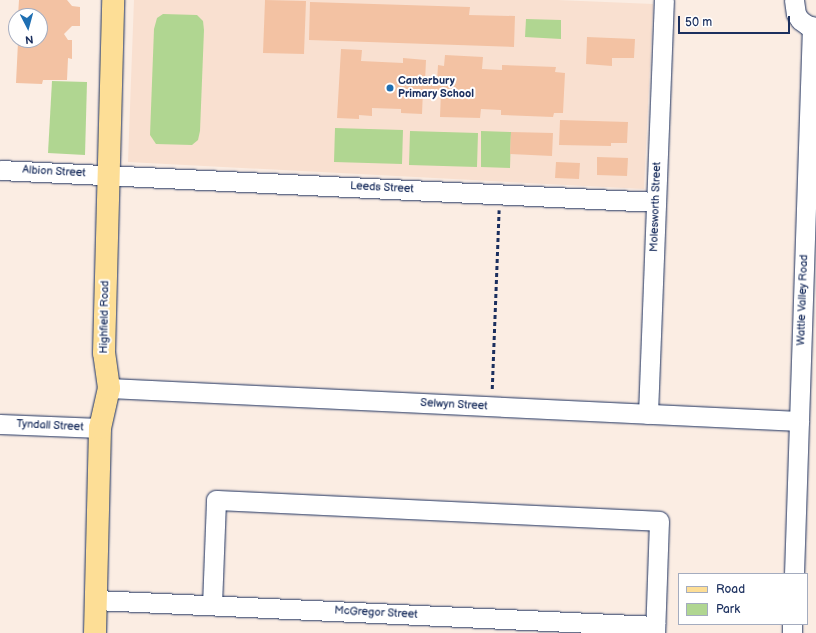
<!DOCTYPE html>
<html>
<head>
<meta charset="utf-8">
<style>
  body { margin:0 }
  #map { position:relative; width:816px; height:633px; overflow:hidden; background:#fbede3; font-family:"Balsamiq Sans",sans-serif }
  div>[style] { position:absolute }
  .built>* { inset:0; background:#f9e0d0 }
  .green>* { inset:0; background:#b0d691 }
  .building>* { inset:0; background:#f3c2a3 }
  .path>* { height:2.5px; margin-top:-1.25px; transform-origin:0; background:repeating-linear-gradient(90deg,#1b2f5e 0 4px,transparent 0 7px) }
  .roads { filter:drop-shadow(0 0 1px #1b2f5e) drop-shadow(0 0 1px #1b2f5e) }
  .minor>* { height:19px; margin:-9.5px; padding:0 9.5px; transform-origin:9.5px; border-radius:9.5px; background:#fff }
  .major>* { height:22px; margin:-11px; padding:0 11px; transform-origin:11px; border-radius:11px; background:#fdde96 }
  .dots>* { width:11px; height:11px; translate:-50% -50%; box-sizing:border-box; border:2px solid #fff; border-radius:50% }
  span { translate:-50% -50%; white-space:nowrap; text-align:center; line-height:1.15; -webkit-text-stroke:4px #fff; paint-order:stroke }
  .poi-label { font-size:11px; color:#1b2f5e; font-weight:700 }
  .left { translate:0 -50%; text-align:left }
  .street-label { font-size:11px; color:#1b2f5e }
  .legend { position:absolute; left:678px; top:573px; width:130px; height:52px; box-sizing:border-box; background:#fff; border:1px solid #a4acbf; margin:0; padding:5px 7px; list-style:none; font-size:12px; color:#1b2f5e }
  .legend li { display:flex; align-items:center; gap:8px; height:20px }
  .legend b { width:20px; border:1px solid #a4acbf }
  .north { position:absolute; left:8px; top:8px; width:40px; height:40px; box-sizing:border-box; background:#fff; border:1px solid #a4acbf; border-radius:50%; rotate:174deg; font-size:11px; font-weight:700; line-height:16px; text-align:center; color:#1b2f5e }
  .north::after { content:''; display:block; margin:auto; width:14px; height:18px; background:#1f6fb2; clip-path:polygon(50% 0,100% 100%,50% 72%,0 100%) }
  .scale { position:absolute; left:678px; top:16px; width:112px; height:18px; box-sizing:border-box; border:2px solid #1b2f5e; border-top:0; padding-left:5px; font-size:12px; line-height:14px; white-space:nowrap; color:#1b2f5e; -webkit-text-stroke:3px #fff; paint-order:stroke }
</style>
</head>
<body>
<div id="map">
  <div class="built">
    <i style="clip-path:polygon(134px 0,557px 0,653px 4px,644px 189px,128px 162px)"></i>
  </div>
  <div class="green">
    <i style="clip-path:polygon(163px 14px,197px 15px,203px 21px,204px 30px,200px 131px,198px 140px,192px 145px,156px 144px,150px 135px,154px 29px,157px 18px)"></i>
    <i style="clip-path:polygon(526px 19px,561px 20px,561px 39px,525px 37px)"></i>
    <i style="clip-path:polygon(52px 81px,87px 82px,85px 155px,48px 153px)"></i>
    <i style="clip-path:polygon(335px 128px,403px 130px,402px 164px,334px 162px)"></i>
    <i style="clip-path:polygon(410px 131px,478px 133px,477px 167px,409px 165px)"></i>
    <i style="clip-path:polygon(481px 131px,511px 132px,510px 168px,481px 167px)"></i>
  </div>
  <div class="building">
    <i style="clip-path:polygon(19px 0,67px 0,72px 6px,80px 7px,80px 26px,72px 26px,64px 34px,68px 40px,72px 40px,72px 59px,68px 58px,67px 80px,43px 80px,42px 84px,16px 83px,18px 42px,40px 40px,40px 16px,18px 16px)"></i>
    <i style="clip-path:polygon(265px 0,306px 1px,304px 54px,263px 53px)"></i>
    <i style="clip-path:polygon(310px 2px,470px 7px,469px 15px,515px 16px,514px 47px,309px 40px)"></i>
    <i style="clip-path:polygon(13px 18px,16px 18px,16px 28px,12px 28px)"></i>
    <i style="clip-path:polygon(587px 37px,635px 39px,634px 58px,612px 58px,612px 66px,586px 64px)"></i>
    <i style="clip-path:polygon(341px 49px,362px 50px,361px 61px,403px 63px,403px 58px,426px 60px,425px 82px,437px 82px,438px 65px,444px 66px,445px 55px,483px 57px,482px 69px,502px 70px,502px 65px,556px 67px,555px 72px,565px 73px,563px 113px,554px 113px,553px 117px,501px 115px,501px 110px,481px 109px,480px 118px,440px 117px,441px 90px,423px 90px,422px 114px,401px 113px,401px 109px,372px 108px,372px 116px,359px 115px,359px 119px,337px 118px)"></i>
    <i style="clip-path:polygon(560px 120px,628px 122px,627px 143px,611px 143px,611px 146px,559px 145px)"></i>
    <i style="clip-path:polygon(511px 132px,553px 133px,552px 156px,510px 154px)"></i>
    <i style="clip-path:polygon(597px 157px,628px 158px,627px 176px,597px 175px)"></i>
    <i style="clip-path:polygon(556px 162px,580px 163px,579px 179px,555px 178px)"></i>
  </div>
  <div class="path">
    <i style="left:492px;top:389px;width:179px;rotate:-87.8deg"></i>
  </div>
  <div class="roads">
    <div class="minor">
      <i style="left:794px;top:0;width:14px;rotate:82deg"></i>
      <i style="left:796px;top:14px;width:7px;rotate:56deg"></i>
      <i style="left:800px;top:20px;width:9px;rotate:36deg"></i>
      <i style="left:807px;top:25px;width:9px;rotate:13deg"></i>
      <i style="left:0;top:170px;width:657px;rotate:2.79deg"></i>
      <i style="left:109px;top:388px;width:691px;rotate:2.74deg"></i>
      <i style="left:648px;top:414px;width:414px;rotate:-87.8deg"></i>
      <i style="left:0;top:424px;width:100px;rotate:2.3deg"></i>
      <i style="left:794px;top:574px;width:547px;rotate:-88.12deg"></i>
      <i style="left:96px;top:600px;width:560px;rotate:2.66deg"></i>
      <i style="left:212px;top:605px;width:105px;rotate:-87.8deg"></i>
      <i style="left:216px;top:500px;width:443px;rotate:2.7deg"></i>
      <i style="left:659px;top:521px;width:112px;rotate:92deg"></i>
      <i style="left:792px;top:633px;width:9px;rotate:-90deg"></i>
    </div>
    <div class="major">
      <i style="left:95px;top:633px;width:205px;rotate:-88.6deg"></i>
      <i style="left:100px;top:428px;width:41px;rotate:-77.3deg"></i>
      <i style="left:109px;top:388px;width:35px;rotate:-98deg"></i>
      <i style="left:104px;top:353px;width:353px;rotate:-88.5deg"></i>
    </div>
  </div>
  <div class="dots">
    <i style="left:390px;top:88px;background:#1f6fb2"></i>
  </div>
  <div class="poi-label">
    <span class="left" style="left:398px;top:88px">Canterbury<br>Primary School</span>
  </div>
  <div class="street-label">
    <span style="left:54px;top:172px;rotate:3deg">Albion Street</span>
    <span style="left:382px;top:188px;rotate:3deg">Leeds Street</span>
    <span style="left:656px;top:207px;rotate:-88deg">Molesworth Street</span>
    <span style="left:803px;top:300px;rotate:-88deg">Wattle Valley Road</span>
    <span style="left:105px;top:317px;rotate:-89deg">Highfield Road</span>
    <span style="left:454px;top:405px;rotate:3deg">Selwyn Street</span>
    <span style="left:50px;top:426px;rotate:3deg">Tyndall Street</span>
    <span style="left:376px;top:613px;rotate:3deg">McGregor Street</span>
  </div>
  <ul class="legend">
  <li><b style="height:5px;background:#fdde96"></b>Road</li>
  <li><b style="height:11px;background:#b0d691"></b>Park</li>
  </ul>
  <div class="north">N</div>
  <div class="scale">50 m</div>
</div>
</body>
</html>
